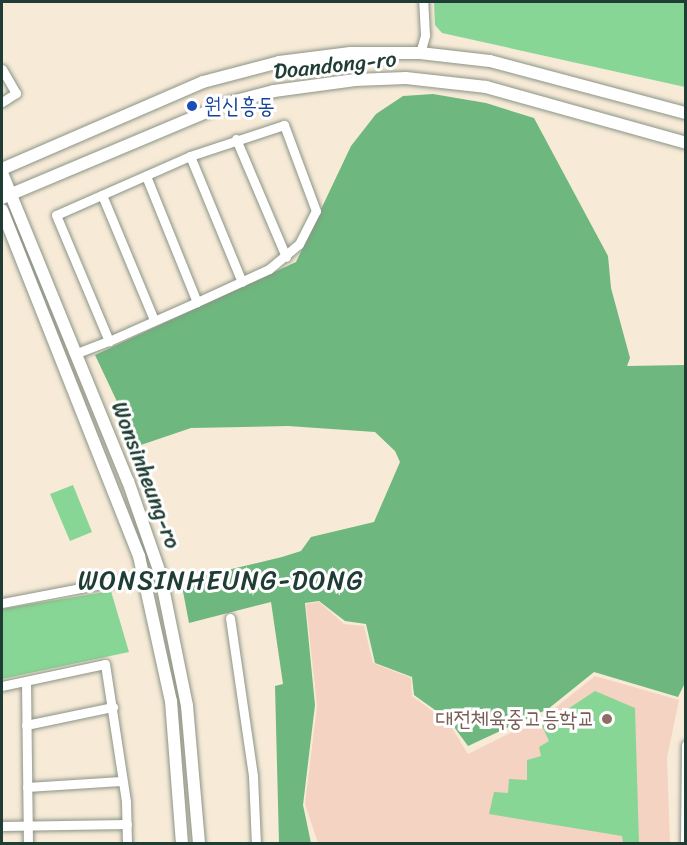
<!DOCTYPE html>
<html>
<head>
<meta charset="utf-8">
<style>
  body { margin:0 }
  #map { position:relative; width:687px; height:845px; overflow:hidden; background:#f7ebd8; font-family:Sriracha,"Poor Story",sans-serif }
  div>[style] { position:absolute }
  .built>* { inset:0; background:#f5d3c2 }
  .green>* { inset:0; background:#88d695 }
  .forest>* { inset:0; background:#6eb77e }
  .roads { filter:drop-shadow(0 0 2px #8b9486) drop-shadow(0 0 2px #8b9486) }
  .street>* { height:9px; margin:-4.5px; padding:0 4.5px; transform-origin:4.5px; border-radius:4.5px; background:#fff }
  .secondary>* { height:12px; margin:-6px; padding:0 6px; transform-origin:6px; border-radius:6px; background:#fff }
  .dots>* { width:16px; height:16px; translate:-50% -50%; box-sizing:border-box; border:3px solid #fff; border-radius:50% }
  span { translate:-50% -50%; white-space:nowrap; text-align:center; line-height:1.15; -webkit-text-stroke:6px #fff; paint-order:stroke }
  .street-label { font-size:22px; color:#1f3d34 }
  .transit-label { font-size:22px; color:#164399 }
  .left { translate:0 -50%; text-align:left }
  .education-label { font-size:22px; color:#785e54 }
  .right { translate:-100% -50%; text-align:right }
  .quarter-label { font-size:26px; color:#1f3d34; letter-spacing:1.5px }
  .frame { position:absolute; inset:0; border:3px solid #1f3d34; pointer-events:none }
</style>
</head>
<body>
<div id="map">
  <div class="built">
    <i style="clip-path:polygon(319px 602px,344px 624px,364px 626px,373px 663px,411px 678px,412px 696px,449px 723px,468px 754px,546px 715px,595px 676px,679px 700px,667px 758px,670px 843px,318px 843px,305px 804px,317px 706px,306px 604px)"></i>
  </div>
  <div class="green">
    <i style="clip-path:polygon(434px 2px,685px 2px,685px 87px,442px 33px,435px 25px)"></i>
    <i style="clip-path:polygon(73px 485px,92px 532px,70px 541px,50px 494px)"></i>
    <i style="clip-path:polygon(111px 591px,129px 652px,2px 679px,2px 609px)"></i>
    <i style="clip-path:polygon(595px 691px,635px 708px,639px 843px,623px 843px,622px 836px,489px 814px,494px 792px,508px 793px,509px 779px,527px 780px,527px 760px,541px 756px,539px 747px,549px 741px,542px 726px)"></i>
  </div>
  <div class="forest">
    <i style="clip-path:polygon(433px 94px,486px 103px,534px 118px,608px 256px,611px 288px,630px 358px,627px 366px,685px 365px,686px 681px,678px 697px,594px 672px,548px 709px,468px 746px,449px 720px,414px 695px,412px 677px,375px 663px,366px 624px,345px 621px,319px 601px,305px 603px,315px 705px,303px 805px,311px 843px,279px 843px,275px 686px,283px 684px,271px 602px,189px 623px,181px 581px,282px 557px,301px 551px,311px 537px,374px 522px,400px 462px,395px 451px,375px 432px,288px 426px,191px 428px,138px 446px,95px 355px,296px 262px,351px 146px,376px 114px,403px 96px)"></i>
  </div>
  <div class="roads">
    <div class="street">
      <i style="left:420px;top:53px;width:19px;rotate:-74deg"></i>
      <i style="left:425px;top:35px;width:33px;rotate:-93deg"></i>
      <i style="left:2px;top:69px;width:28px;rotate:60deg"></i>
      <i style="left:16px;top:93px;width:17px;rotate:147deg"></i>
      <i style="left:236px;top:139px;width:128px;rotate:67deg"></i>
      <i style="left:190px;top:156px;width:136px;rotate:67.6deg"></i>
      <i style="left:146px;top:176px;width:136px;rotate:68deg"></i>
      <i style="left:102px;top:195px;width:135px;rotate:67.4deg"></i>
      <i style="left:77px;top:353px;width:34px;rotate:-21deg"></i>
      <i style="left:109px;top:341px;width:96px;rotate:-23.9deg"></i>
      <i style="left:197px;top:302px;width:79px;rotate:-24.6deg"></i>
      <i style="left:269px;top:269px;width:39px;rotate:-40deg"></i>
      <i style="left:299px;top:244px;width:37px;rotate:-63deg"></i>
      <i style="left:316px;top:211px;width:92px;rotate:-110.4deg"></i>
      <i style="left:284px;top:125px;width:99px;rotate:161.7deg"></i>
      <i style="left:190px;top:156px;width:146px;rotate:156.2deg"></i>
      <i style="left:56px;top:215px;width:137px;rotate:67.2deg"></i>
      <i style="left:2px;top:603px;width:161px;rotate:-10.8deg"></i>
      <i style="left:230px;top:618px;width:160px;rotate:81.7deg"></i>
      <i style="left:253px;top:776px;width:68px;rotate:87.5deg"></i>
      <i style="left:26px;top:682px;width:162px;rotate:89.3deg"></i>
      <i style="left:2px;top:686px;width:105px;rotate:-12.1deg"></i>
      <i style="left:105px;top:664px;width:140px;rotate:81.3deg"></i>
      <i style="left:126px;top:802px;width:42px;rotate:88.6deg"></i>
      <i style="left:26px;top:725px;width:89px;rotate:-11.7deg"></i>
      <i style="left:27px;top:787px;width:94px;rotate:-3.7deg"></i>
      <i style="left:2px;top:826px;width:125px;rotate:-0.9deg"></i>
      <i style="left:685px;top:844px;width:99px;rotate:-89.4deg"></i>
    </div>
    <div class="secondary">
      <i style="left:2px;top:169px;width:219px;rotate:-23.4deg"></i>
      <i style="left:203px;top:82px;width:79px;rotate:-14.7deg"></i>
      <i style="left:279px;top:62px;width:72px;rotate:-7.2deg"></i>
      <i style="left:350px;top:53px;width:70px"></i>
      <i style="left:420px;top:53px;width:70px;rotate:6.5deg"></i>
      <i style="left:490px;top:61px;width:203px;rotate:14.9deg"></i>
      <i style="left:2px;top:173px;width:333px;rotate:67.8deg"></i>
      <i style="left:128px;top:481px;width:97px;rotate:70.8deg"></i>
      <i style="left:160px;top:573px;width:136px;rotate:78.5deg"></i>
      <i style="left:187px;top:706px;width:139px;rotate:85deg"></i>
      <i style="left:2px;top:198px;width:245px;rotate:-22.8deg"></i>
      <i style="left:228px;top:103px;width:48px;rotate:-14.6deg"></i>
      <i style="left:274px;top:91px;width:82px;rotate:-7.7deg"></i>
      <i style="left:355px;top:80px;width:51px;rotate:-2.2deg"></i>
      <i style="left:406px;top:78px;width:81px;rotate:6.4deg"></i>
      <i style="left:486px;top:87px;width:208px;rotate:15.6deg"></i>
      <i style="left:2px;top:210px;width:372px;rotate:68.4deg"></i>
      <i style="left:139px;top:556px;width:148px;rotate:77.6deg"></i>
      <i style="left:171px;top:701px;width:143px;rotate:85.6deg"></i>
    </div>
  </div>
  <div class="dots">
    <i style="left:192px;top:106px;background:#1a4fb4"></i>
    <i style="left:607px;top:719px;background:#8d6e63"></i>
  </div>
  <div class="street-label">
    <span style="left:335px;top:65px;rotate:-6deg">Doandong-ro</span>
    <span style="left:146px;top:475px;rotate:69deg">Wonsinheung-ro</span>
  </div>
  <div class="transit-label">
    <span class="left" style="left:204px;top:106px">원신흥동</span>
  </div>
  <div class="education-label">
    <span class="right" style="left:595px;top:719px">대전체육중고등학교</span>
  </div>
  <div class="quarter-label">
    <span style="left:221px;top:581px">WONSINHEUNG-DONG</span>
  </div>
  <div class="frame"></div>
</div>
</body>
</html>
